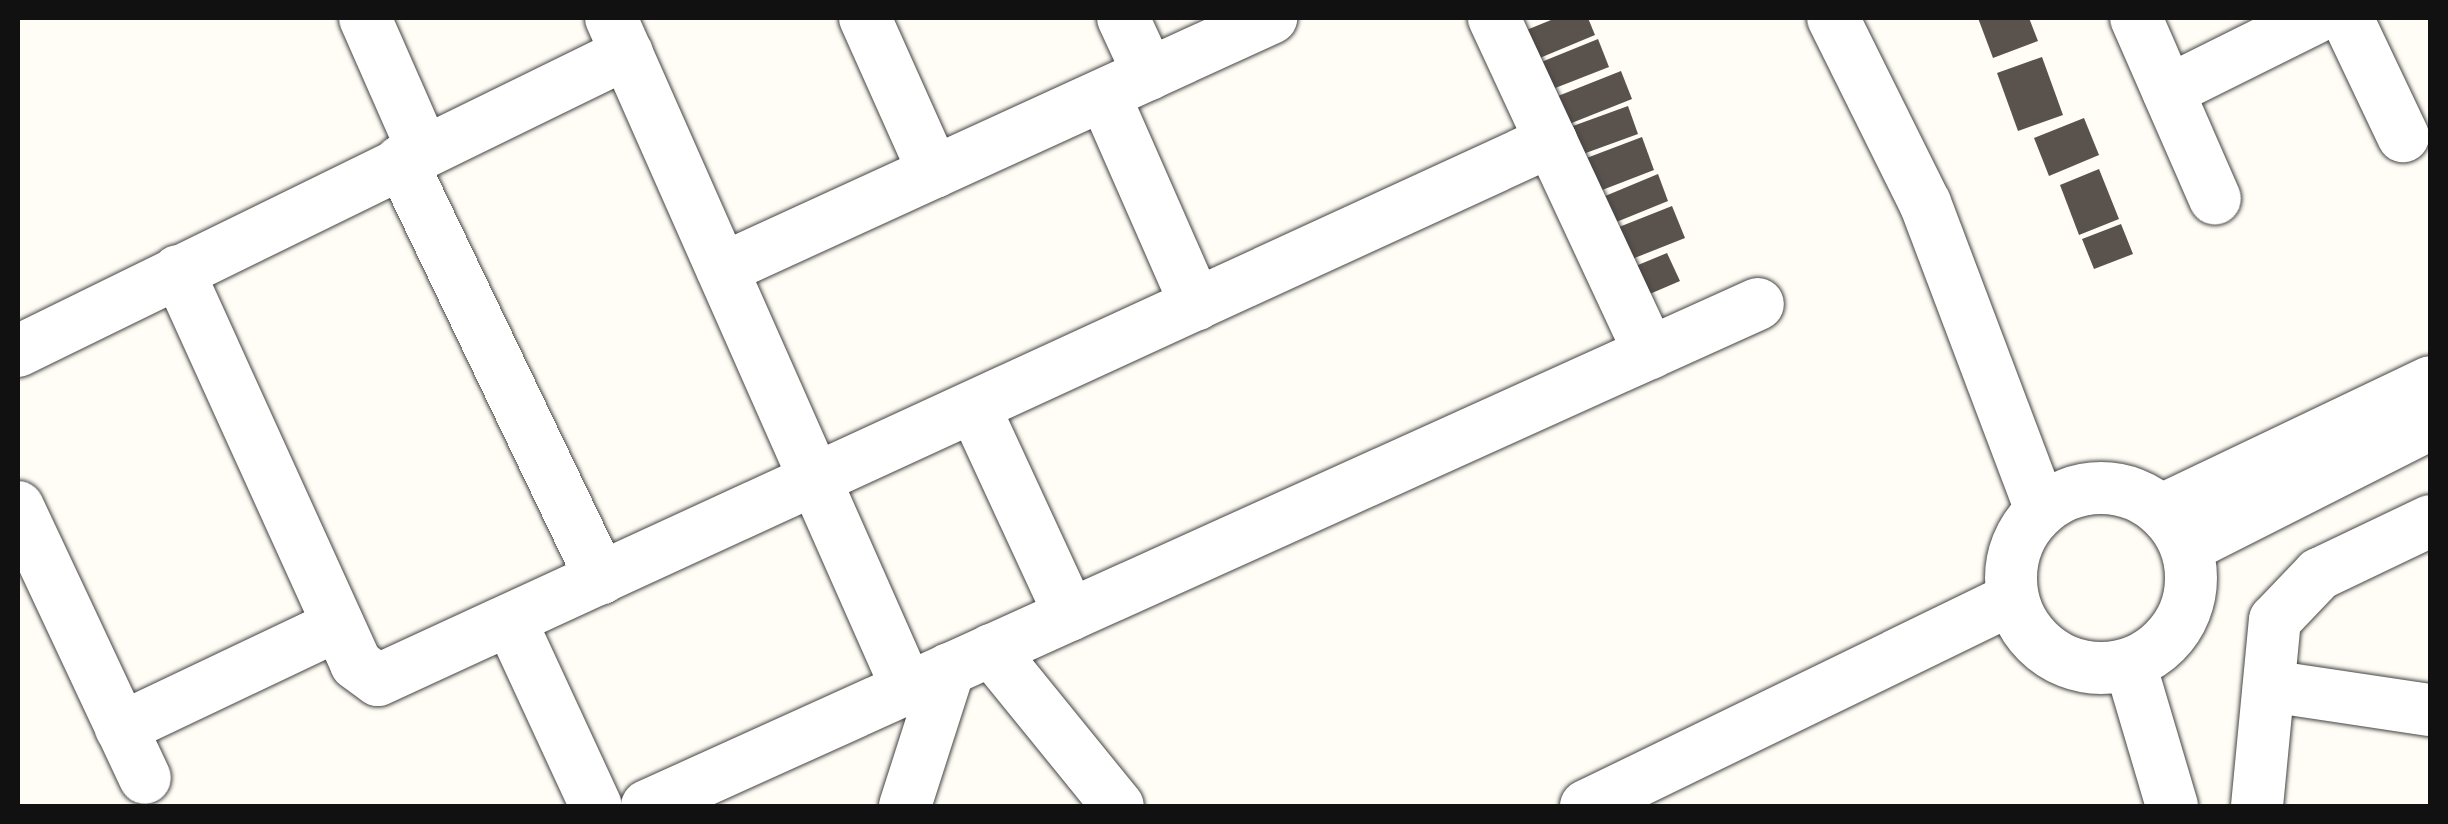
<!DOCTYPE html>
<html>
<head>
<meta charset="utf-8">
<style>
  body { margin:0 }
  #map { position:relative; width:2448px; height:824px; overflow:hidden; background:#fffdf5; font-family:Literata,serif }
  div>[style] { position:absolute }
  .building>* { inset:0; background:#5a524d }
  .roads { filter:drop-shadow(0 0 2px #444) drop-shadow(0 0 2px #444) }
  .minor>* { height:52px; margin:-26px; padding:0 26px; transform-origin:26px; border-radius:26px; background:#fff }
  .minor>.ring { margin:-26px; padding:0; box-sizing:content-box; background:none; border:52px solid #fff; border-radius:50% }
  span { translate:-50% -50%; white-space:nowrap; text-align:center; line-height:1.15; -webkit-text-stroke:10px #fff; paint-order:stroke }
  .frame { position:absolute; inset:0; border:20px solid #111; pointer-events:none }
</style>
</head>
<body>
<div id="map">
  <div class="building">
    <i style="clip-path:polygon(1556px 18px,1588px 18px,1595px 35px,1535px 60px,1524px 31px)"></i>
    <i style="clip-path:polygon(1978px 18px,2029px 18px,2038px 41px,1993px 58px)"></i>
    <i style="clip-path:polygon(1598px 39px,1609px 67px,1545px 92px,1534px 65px)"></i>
    <i style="clip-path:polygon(2042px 57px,2063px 115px,2018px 131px,1997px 73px)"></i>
    <i style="clip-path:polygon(1621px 71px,1632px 99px,1564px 126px,1553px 98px)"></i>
    <i style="clip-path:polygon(1628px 106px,1638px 134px,1572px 158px,1562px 130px)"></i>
    <i style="clip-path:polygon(2084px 118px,2099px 155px,2049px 176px,2034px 138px)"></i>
    <i style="clip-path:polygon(1642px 137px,1654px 170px,1597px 192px,1584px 159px)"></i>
    <i style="clip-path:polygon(2099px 169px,2119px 219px,2079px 235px,2060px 185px)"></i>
    <i style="clip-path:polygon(1658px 174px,1668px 201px,1609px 225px,1598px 199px)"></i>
    <i style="clip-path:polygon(1672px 206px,1685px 238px,1627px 261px,1614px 229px)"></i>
    <i style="clip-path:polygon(2121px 224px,2133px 254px,2094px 269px,2082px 239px)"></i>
    <i style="clip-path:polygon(1667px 253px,1680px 281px,1638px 299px,1626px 270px)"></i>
  </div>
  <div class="roads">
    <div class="minor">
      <i style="left:365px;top:18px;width:144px;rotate:66.3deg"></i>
      <i style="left:611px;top:18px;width:732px;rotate:66.16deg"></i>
      <i style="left:865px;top:18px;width:169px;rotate:65.9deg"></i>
      <i style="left:1123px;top:18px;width:62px;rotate:65.1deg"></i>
      <i style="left:1833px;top:18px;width:207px;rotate:63.6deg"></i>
      <i style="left:1925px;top:203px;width:328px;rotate:69.3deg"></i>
      <i style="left:2136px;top:18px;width:197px;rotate:66.4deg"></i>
      <i style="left:2347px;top:18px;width:131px;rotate:64.6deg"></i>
      <i style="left:2168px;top:91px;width:164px;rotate:-26.4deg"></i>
      <i style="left:1104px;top:95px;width:229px;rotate:66.3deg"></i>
      <i style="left:1551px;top:141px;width:234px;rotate:65deg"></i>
      <i style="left:401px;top:161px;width:463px;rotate:64.4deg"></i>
      <i style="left:722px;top:269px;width:604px;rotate:-24.57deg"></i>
      <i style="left:178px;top:271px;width:431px;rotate:65.6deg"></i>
      <i style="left:356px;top:664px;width:27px;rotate:36deg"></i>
      <i style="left:378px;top:680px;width:1291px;rotate:-24.68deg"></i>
      <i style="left:1551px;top:141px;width:136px;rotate:-114.9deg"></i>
      <i style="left:18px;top:351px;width:678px;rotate:-26.07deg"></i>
      <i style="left:974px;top:407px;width:229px;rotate:65.2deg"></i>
      <i class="ring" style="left:2011px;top:488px;width:128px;height:128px"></i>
      <i style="left:18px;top:507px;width:299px;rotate:64.9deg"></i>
      <i style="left:2162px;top:510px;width:297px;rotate:-25.5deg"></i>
      <i style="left:2187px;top:547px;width:272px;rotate:-26.8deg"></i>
      <i style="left:510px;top:620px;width:205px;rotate:65.2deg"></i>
      <i style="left:991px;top:650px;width:201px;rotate:50.9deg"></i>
      <i style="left:2130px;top:664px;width:148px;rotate:73.5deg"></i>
      <i style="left:2269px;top:686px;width:163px;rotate:8.5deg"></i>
      <i style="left:121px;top:728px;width:240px;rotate:-25.4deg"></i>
      <i style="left:647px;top:806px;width:1219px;rotate:-24.32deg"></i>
      <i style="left:905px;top:806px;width:144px;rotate:-72.2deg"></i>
      <i style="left:1586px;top:806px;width:474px;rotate:-25.9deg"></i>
      <i style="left:2257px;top:806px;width:187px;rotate:-84.5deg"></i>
      <i style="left:2275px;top:620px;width:64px;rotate:-46.3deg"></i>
      <i style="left:2319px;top:574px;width:123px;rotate:-25.5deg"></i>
    </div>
  </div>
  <div class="frame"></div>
</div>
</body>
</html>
